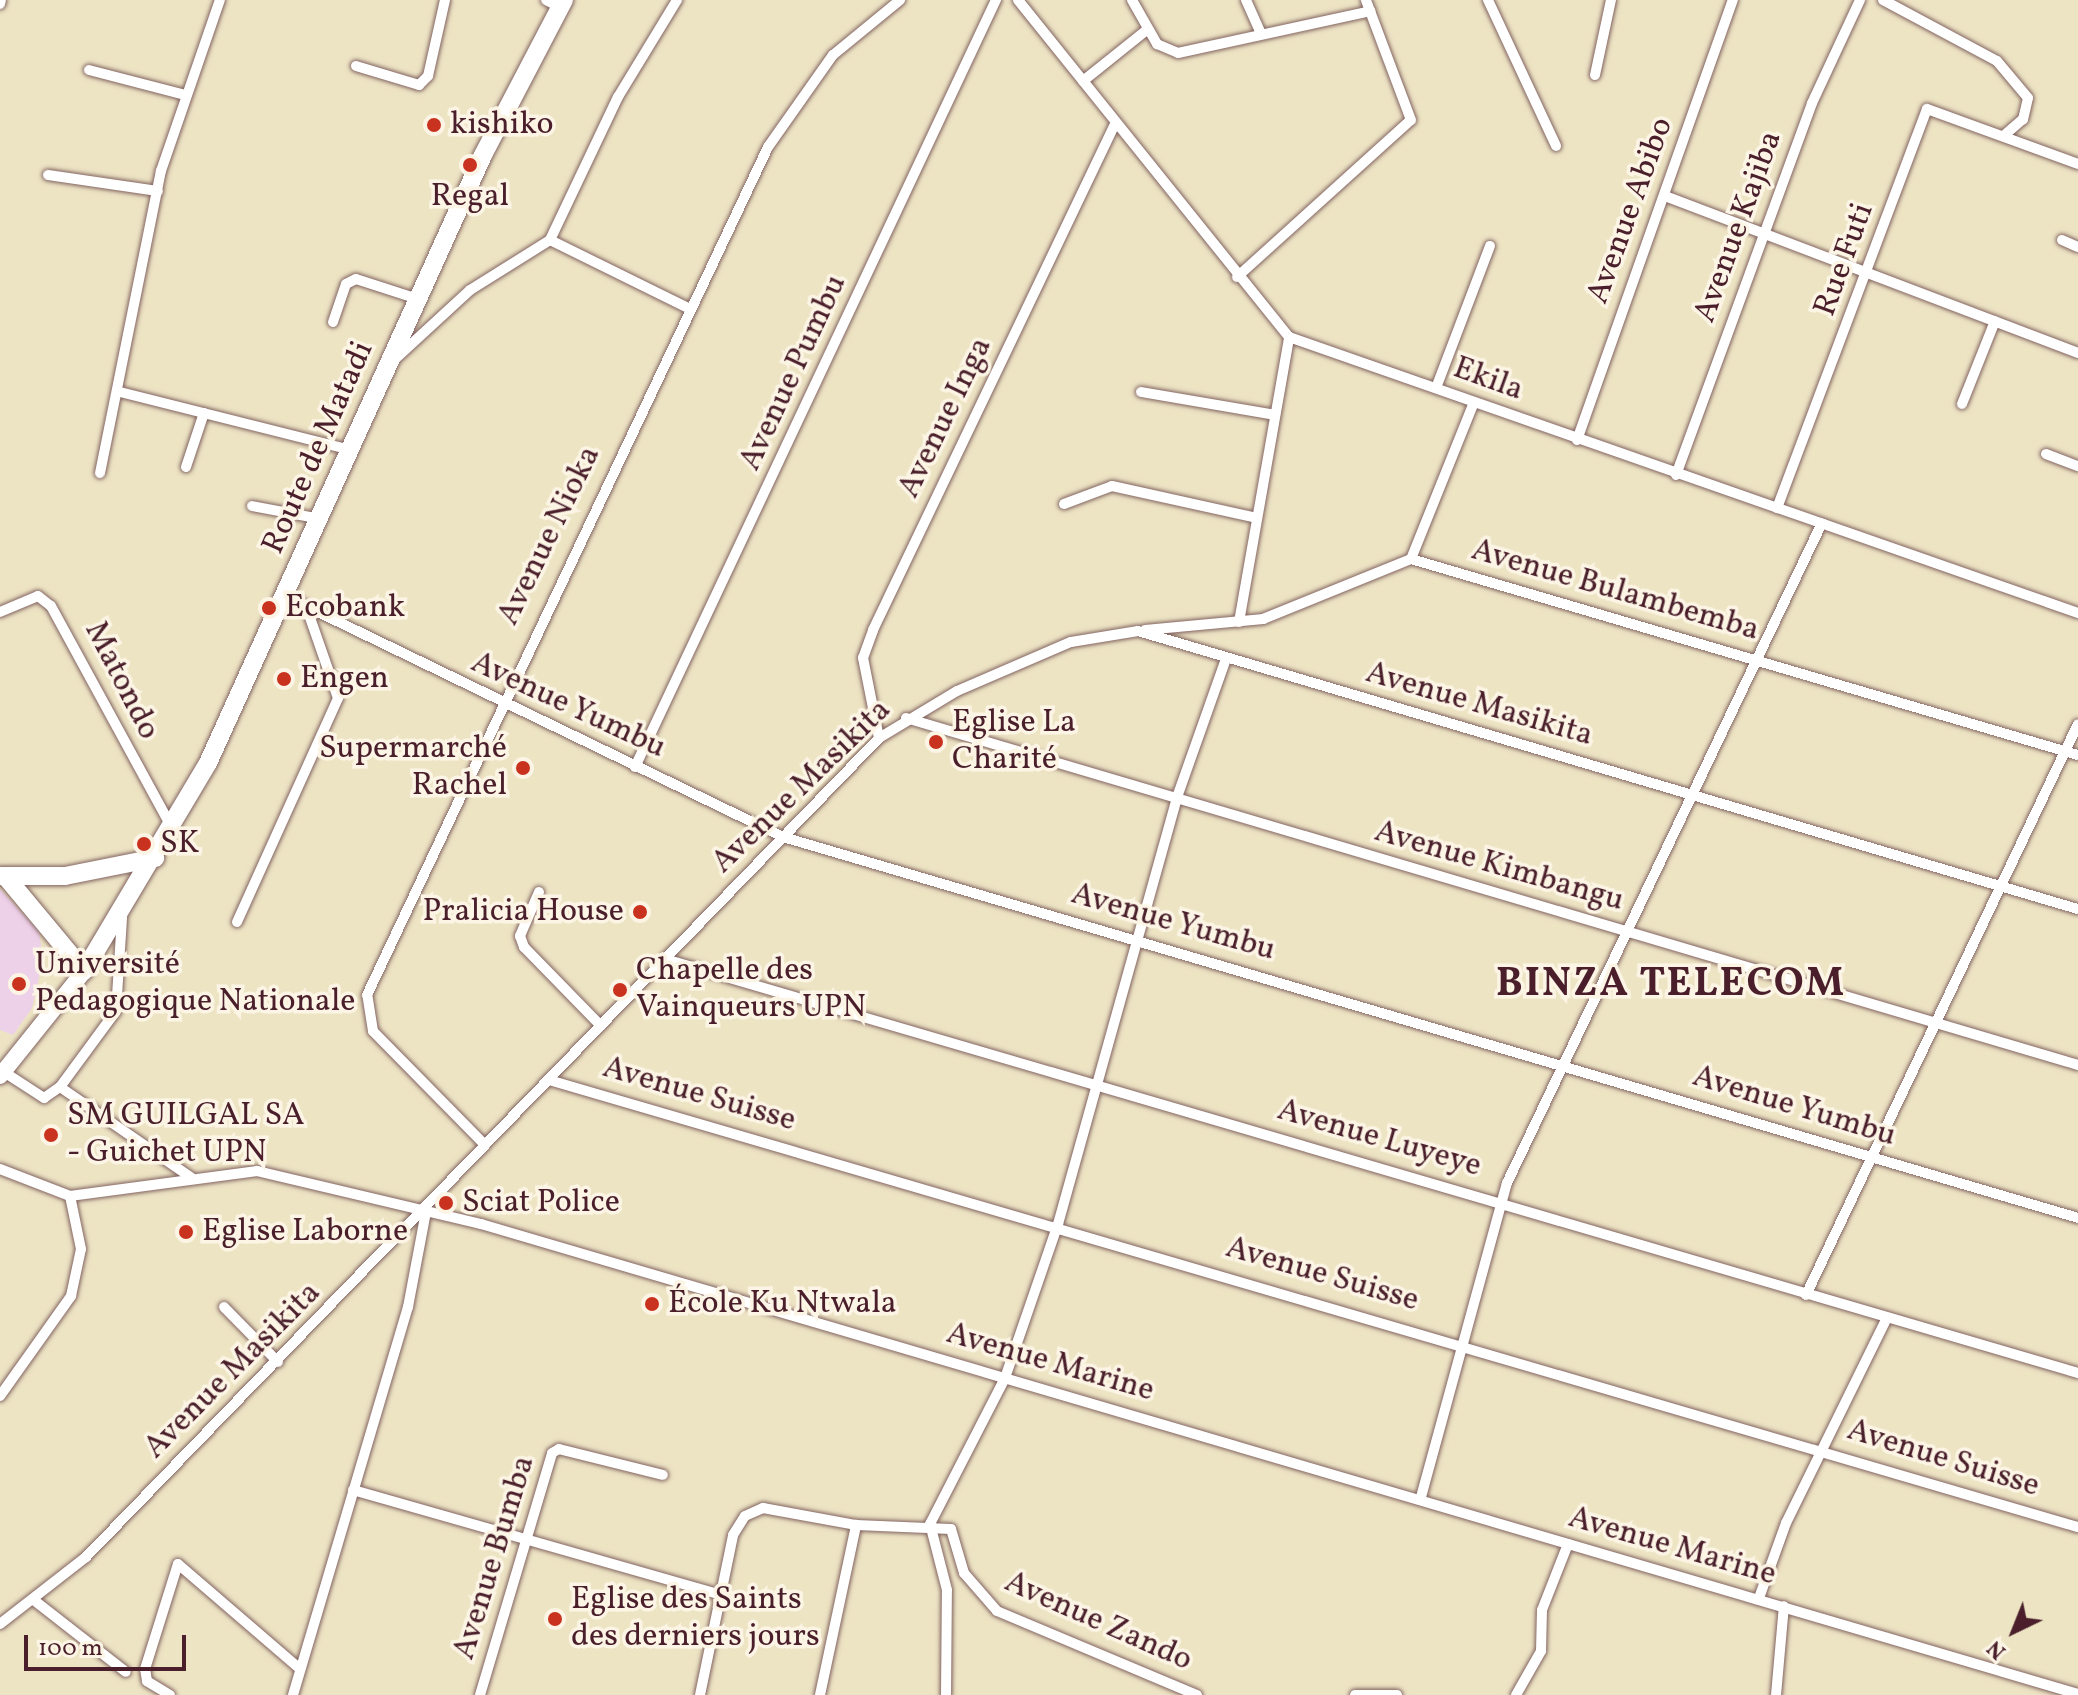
<!DOCTYPE html>
<html>
<head>
<meta charset="utf-8">
<style>
  body { margin:0 }
  #map { position:relative; width:2078px; height:1695px; overflow:hidden; background:#ede4c4; font-family:Vollkorn,serif }
  div>[style] { position:absolute }
  .built>* { inset:0; background:#edd1e9 }
  .roads { filter:drop-shadow(0 0 2px #836461) drop-shadow(0 0 2px #836461) }
  .street>* { height:10px; margin:-5px; padding:0 5px; transform-origin:5px; border-radius:5px; background:#fff }
  .primary>* { height:16px; margin:-8px; padding:0 8px; transform-origin:8px; border-radius:8px; background:#fff }
  .highway>* { height:18px; margin:-9px; padding:0 9px; transform-origin:9px; border-radius:9px; background:#fff }
  .dots>* { width:22px; height:22px; translate:-50% -50%; box-sizing:border-box; border:4px solid #fcf5e5; border-radius:50% }
  span { translate:-50% -50%; white-space:nowrap; text-align:center; line-height:1.15; -webkit-text-stroke:7px #fcf5e5; paint-order:stroke }
  .poi-label { font-size:32px; color:#4a1f2b }
  .left { translate:0 -50%; text-align:left }
  .right { translate:-100% -50%; text-align:right }
  .street-label { font-size:32px; color:#4a1f2b }
  .district-label { font-size:40px; color:#4a1f2b; font-weight:700; letter-spacing:2px }
  .north { position:absolute; left:1974px; top:1591px; width:80px; height:80px; -webkit-text-stroke:6px #fcf5e5; paint-order:stroke; rotate:223deg; font-size:22px; font-weight:700; line-height:32px; text-align:center; color:#4a1f2b }
  .north::after { content:''; display:block; margin:auto; width:28px; height:36px; background:#4a1f2b; clip-path:polygon(50% 0,100% 100%,50% 72%,0 100%) }
  .scale { position:absolute; left:24px; top:1635px; width:162px; height:36px; box-sizing:border-box; border:4px solid #4a1f2b; border-top:0; padding-left:10px; font-size:24px; line-height:28px; white-space:nowrap; color:#4a1f2b; -webkit-text-stroke:6px #fcf5e5; paint-order:stroke }
</style>
</head>
<body>
<div id="map">
  <div class="built">
    <i style="clip-path:polygon(0 889px,39px 931px,43px 961px,32px 1008px,13px 1035px,0 1030px)"></i>
  </div>
  <div class="roads">
    <div class="street">
      <i style="left:546px;top:0;width:16px;rotate:27deg"></i>
      <i style="left:1018px;top:0;width:432px;rotate:51.2deg"></i>
      <i style="left:1289px;top:337px;width:836px;rotate:19.28deg"></i>
      <i style="left:1132px;top:0;width:51px;rotate:60.4deg"></i>
      <i style="left:1157px;top:44px;width:23px;rotate:23deg"></i>
      <i style="left:1178px;top:53px;width:197px;rotate:-12.3deg"></i>
      <i style="left:1246px;top:0;width:37px;rotate:66deg"></i>
      <i style="left:1488px;top:0;width:161px;rotate:65deg"></i>
      <i style="left:1883px;top:0;width:129px;rotate:28.2deg"></i>
      <i style="left:1997px;top:61px;width:48px;rotate:50deg"></i>
      <i style="left:2028px;top:98px;width:22px;rotate:103deg"></i>
      <i style="left:2023px;top:119px;width:23px;rotate:139deg"></i>
      <i style="left:0;top:4px;width:4px;rotate:-76deg"></i>
      <i style="left:356px;top:66px;width:66px;rotate:16.8deg"></i>
      <i style="left:419px;top:85px;width:13px;rotate:-45deg"></i>
      <i style="left:428px;top:76px;width:78px;rotate:-77.4deg"></i>
      <i style="left:89px;top:70px;width:96px;rotate:14.5deg"></i>
      <i style="left:1595px;top:75px;width:77px;rotate:-78deg"></i>
      <i style="left:1083px;top:81px;width:83px;rotate:-38.7deg"></i>
      <i style="left:48px;top:175px;width:111px;rotate:8.3deg"></i>
      <i style="left:1665px;top:196px;width:442px;rotate:20.8deg"></i>
      <i style="left:550px;top:240px;width:154px;rotate:26.2deg"></i>
      <i style="left:2062px;top:240px;width:17px;rotate:24deg"></i>
      <i style="left:1237px;top:277px;width:234px;rotate:-42.1deg"></i>
      <i style="left:1411px;top:120px;width:128px;rotate:-110.6deg"></i>
      <i style="left:333px;top:322px;width:40px;rotate:-71.1deg"></i>
      <i style="left:346px;top:284px;width:11px;rotate:-27deg"></i>
      <i style="left:356px;top:279px;width:65px;rotate:17.9deg"></i>
      <i style="left:394px;top:360px;width:103px;rotate:-42.6deg"></i>
      <i style="left:470px;top:290px;width:94px;rotate:-32deg"></i>
      <i style="left:550px;top:240px;width:158px;rotate:-64.6deg"></i>
      <i style="left:618px;top:97px;width:114px;rotate:-58.7deg"></i>
      <i style="left:1436px;top:388px;width:152px;rotate:-69.2deg"></i>
      <i style="left:120px;top:392px;width:238px;rotate:14.1deg"></i>
      <i style="left:1141px;top:392px;width:136px;rotate:9.7deg"></i>
      <i style="left:1962px;top:404px;width:89px;rotate:-68.3deg"></i>
      <i style="left:1577px;top:440px;width:467px;rotate:-70.5deg"></i>
      <i style="left:2046px;top:454px;width:34px;rotate:21deg"></i>
      <i style="left:186px;top:467px;width:57px;rotate:-71.6deg"></i>
      <i style="left:100px;top:473px;width:308px;rotate:-78.6deg"></i>
      <i style="left:161px;top:171px;width:181px;rotate:-71deg"></i>
      <i style="left:1676px;top:475px;width:396px;rotate:-69.9deg"></i>
      <i style="left:1812px;top:103px;width:114px;rotate:-65deg"></i>
      <i style="left:1064px;top:504px;width:51px;rotate:-20.6deg"></i>
      <i style="left:1112px;top:486px;width:148px;rotate:12.4deg"></i>
      <i style="left:252px;top:506px;width:70px;rotate:10.7deg"></i>
      <i style="left:1777px;top:508px;width:426px;rotate:-69.4deg"></i>
      <i style="left:1927px;top:109px;width:161px;rotate:20deg"></i>
      <i style="left:1411px;top:559px;width:169px;rotate:-68.1deg"></i>
      <i style="left:285px;top:596px;width:553px;rotate:25.82deg"></i>
      <i style="left:783px;top:837px;width:1350px;rotate:16.39deg"></i>
      <i style="left:0;top:612px;width:41px;rotate:-22.8deg"></i>
      <i style="left:38px;top:596px;width:16px;rotate:38deg"></i>
      <i style="left:51px;top:606px;width:251px;rotate:61.4deg"></i>
      <i style="left:1239px;top:622px;width:289px;rotate:-80deg"></i>
      <i style="left:1145px;top:630px;width:119px;rotate:-5.3deg"></i>
      <i style="left:1263px;top:619px;width:160px;rotate:-22.1deg"></i>
      <i style="left:1411px;top:559px;width:695px;rotate:16.38deg"></i>
      <i style="left:906px;top:718px;width:1222px;rotate:16.49deg"></i>
      <i style="left:879px;top:738px;width:82px;rotate:-101.3deg"></i>
      <i style="left:863px;top:658px;width:30px;rotate:-70deg"></i>
      <i style="left:873px;top:630px;width:559px;rotate:-64.44deg"></i>
      <i style="left:635px;top:767px;width:848px;rotate:-64.8deg"></i>
      <i style="left:539px;top:892px;width:48px;rotate:113.4deg"></i>
      <i style="left:520px;top:936px;width:12px;rotate:70deg"></i>
      <i style="left:524px;top:947px;width:110px;rotate:45.7deg"></i>
      <i style="left:237px;top:922px;width:246px;rotate:-65.7deg"></i>
      <i style="left:338px;top:698px;width:97px;rotate:-109.2deg"></i>
      <i style="left:665px;top:959px;width:1472px;rotate:16.33deg"></i>
      <i style="left:4px;top:1072px;width:48px;rotate:33deg"></i>
      <i style="left:44px;top:1098px;width:19px;rotate:-35deg"></i>
      <i style="left:60px;top:1087px;width:94px;rotate:-53.6deg"></i>
      <i style="left:116px;top:1011px;width:94px;rotate:-86.3deg"></i>
      <i style="left:549px;top:1080px;width:1593px;rotate:16.3deg"></i>
      <i style="left:60px;top:1087px;width:160px;rotate:34.6deg"></i>
      <i style="left:485px;top:1145px;width:160px;rotate:-134.5deg"></i>
      <i style="left:373px;top:1031px;width:36px;rotate:-99deg"></i>
      <i style="left:367px;top:995px;width:938px;rotate:-64.69deg"></i>
      <i style="left:768px;top:147px;width:113px;rotate:-54.8deg"></i>
      <i style="left:833px;top:55px;width:87px;rotate:-39.4deg"></i>
      <i style="left:0;top:1169px;width:75px;rotate:21.1deg"></i>
      <i style="left:70px;top:1196px;width:189px;rotate:-7.6deg"></i>
      <i style="left:257px;top:1171px;width:230px;rotate:13.3deg"></i>
      <i style="left:481px;top:1224px;width:1665px;rotate:16.4deg"></i>
      <i style="left:1806px;top:1295px;width:632px;rotate:-64.53deg"></i>
      <i style="left:224px;top:1307px;width:77px;rotate:45.5deg"></i>
      <i style="left:0;top:1396px;width:123px;rotate:-54.6deg"></i>
      <i style="left:71px;top:1296px;width:48px;rotate:-78deg"></i>
      <i style="left:81px;top:1249px;width:54px;rotate:-101.7deg"></i>
      <i style="left:353px;top:1490px;width:380px;rotate:15.9deg"></i>
      <i style="left:1421px;top:1497px;width:326px;rotate:-74.7deg"></i>
      <i style="left:1507px;top:1183px;width:731px;rotate:-64.49deg"></i>
      <i style="left:1759px;top:1598px;width:80px;rotate:-70.2deg"></i>
      <i style="left:1786px;top:1523px;width:229px;rotate:-63.8deg"></i>
      <i style="left:35px;top:1601px;width:115px;rotate:38deg"></i>
      <i style="left:0;top:1624px;width:109px;rotate:-37.9deg"></i>
      <i style="left:86px;top:1557px;width:1140px;rotate:-45.92deg"></i>
      <i style="left:879px;top:738px;width:91px;rotate:-31.1deg"></i>
      <i style="left:957px;top:691px;width:124px;rotate:-23.3deg"></i>
      <i style="left:1071px;top:642px;width:68px;rotate:-9.3deg"></i>
      <i style="left:1138px;top:631px;width:980px;rotate:16.48deg"></i>
      <i style="left:170px;top:1695px;width:27px;rotate:-149deg"></i>
      <i style="left:147px;top:1681px;width:12px;rotate:-99deg"></i>
      <i style="left:145px;top:1669px;width:110px;rotate:-72.6deg"></i>
      <i style="left:178px;top:1564px;width:161px;rotate:40.7deg"></i>
      <i style="left:293px;top:1695px;width:405px;rotate:-73.5deg"></i>
      <i style="left:408px;top:1307px;width:97px;rotate:-79.3deg"></i>
      <i style="left:480px;top:1695px;width:252px;rotate:-73.4deg"></i>
      <i style="left:552px;top:1453px;width:8px;rotate:-30deg"></i>
      <i style="left:559px;top:1449px;width:107px;rotate:14deg"></i>
      <i style="left:700px;top:1695px;width:163px;rotate:-78.3deg"></i>
      <i style="left:733px;top:1535px;width:22px;rotate:-58deg"></i>
      <i style="left:745px;top:1516px;width:20px;rotate:-24deg"></i>
      <i style="left:763px;top:1508px;width:95px;rotate:10.4deg"></i>
      <i style="left:856px;top:1525px;width:95px;rotate:2.4deg"></i>
      <i style="left:951px;top:1529px;width:46px;rotate:73.5deg"></i>
      <i style="left:964px;top:1573px;width:50px;rotate:49deg"></i>
      <i style="left:997px;top:1611px;width:217px;rotate:22.8deg"></i>
      <i style="left:820px;top:1695px;width:174px;rotate:-78deg"></i>
      <i style="left:946px;top:1695px;width:105px;rotate:-89.5deg"></i>
      <i style="left:947px;top:1590px;width:68px;rotate:-104.4deg"></i>
      <i style="left:930px;top:1524px;width:164px;rotate:-62.8deg"></i>
      <i style="left:1005px;top:1378px;width:163px;rotate:-71deg"></i>
      <i style="left:1058px;top:1224px;width:440px;rotate:-74.4deg"></i>
      <i style="left:1176px;top:800px;width:150px;rotate:-70.5deg"></i>
      <i style="left:1355px;top:1695px;width:42px"></i>
      <i style="left:1516px;top:1695px;width:51px;rotate:-60.4deg"></i>
      <i style="left:1541px;top:1651px;width:41px;rotate:-88.6deg"></i>
      <i style="left:1542px;top:1610px;width:71px;rotate:-68.5deg"></i>
      <i style="left:1776px;top:1695px;width:89px;rotate:-84.9deg"></i>
    </div>
    <div class="primary">
      <i style="left:0;top:1076px;width:134px;rotate:-51.3deg"></i>
    </div>
    <div class="highway">
      <i style="left:0;top:876px;width:65px"></i>
      <i style="left:65px;top:876px;width:92px;rotate:-11.3deg"></i>
      <i style="left:6px;top:877px;width:122px;rotate:50.3deg"></i>
      <i style="left:84px;top:971px;width:242px;rotate:-59.2deg"></i>
      <i style="left:208px;top:763px;width:667px;rotate:-65.66deg"></i>
      <i style="left:483px;top:155px;width:175px;rotate:-62.4deg"></i>
    </div>
  </div>
  <div class="dots">
    <i style="left:434px;top:125px;background:#c8321e"></i>
    <i style="left:470px;top:165px;background:#c8321e"></i>
    <i style="left:269px;top:608px;background:#c8321e"></i>
    <i style="left:284px;top:679px;background:#c8321e"></i>
    <i style="left:936px;top:742px;background:#c8321e"></i>
    <i style="left:523px;top:768px;background:#c8321e"></i>
    <i style="left:144px;top:844px;background:#c8321e"></i>
    <i style="left:640px;top:912px;background:#c8321e"></i>
    <i style="left:19px;top:984px;background:#c8321e"></i>
    <i style="left:620px;top:990px;background:#c8321e"></i>
    <i style="left:51px;top:1135px;background:#c8321e"></i>
    <i style="left:446px;top:1203px;background:#c8321e"></i>
    <i style="left:186px;top:1232px;background:#c8321e"></i>
    <i style="left:652px;top:1304px;background:#c8321e"></i>
    <i style="left:555px;top:1619px;background:#c8321e"></i>
  </div>
  <div class="poi-label">
    <span class="left" style="left:450px;top:125px">kishiko</span>
    <span style="left:470px;top:197px">Regal</span>
    <span class="left" style="left:285px;top:608px">Ecobank</span>
    <span class="left" style="left:300px;top:679px">Engen</span>
    <span class="left" style="left:952px;top:742px">Eglise La<br>Charité</span>
    <span class="right" style="left:507px;top:768px">Supermarché<br>Rachel</span>
    <span class="left" style="left:160px;top:844px">SK</span>
    <span class="right" style="left:624px;top:912px">Pralicia House</span>
    <span class="left" style="left:35px;top:984px">Université<br>Pedagogique Nationale</span>
    <span class="left" style="left:636px;top:990px">Chapelle des<br>Vainqueurs UPN</span>
    <span class="left" style="left:67px;top:1135px">SM GUILGAL SA<br>- Guichet UPN</span>
    <span class="left" style="left:462px;top:1203px">Sciat Police</span>
    <span class="left" style="left:202px;top:1232px">Eglise Laborne</span>
    <span class="left" style="left:668px;top:1304px">École Ku Ntwala</span>
    <span class="left" style="left:571px;top:1619px">Eglise des Saints<br>des derniers jours</span>
  </div>
  <div class="street-label">
    <span style="left:1631px;top:211px;rotate:-70deg">Avenue Abibo</span>
    <span style="left:1739px;top:227px;rotate:-70deg">Avenue Kajiba</span>
    <span style="left:1845px;top:260px;rotate:-70deg">Rue Futi</span>
    <span style="left:794px;top:373px;rotate:-65deg">Avenue Pumbu</span>
    <span style="left:1488px;top:380px;rotate:20deg">Ekila</span>
    <span style="left:946px;top:418px;rotate:-64deg">Avenue Inga</span>
    <span style="left:319px;top:448px;rotate:-66deg">Route de Matadi</span>
    <span style="left:550px;top:536px;rotate:-64deg">Avenue Nioka</span>
    <span style="left:1615px;top:591px;rotate:16deg">Avenue Bulambemba</span>
    <span style="left:121px;top:681px;rotate:63deg">Matondo</span>
    <span style="left:1479px;top:705px;rotate:16deg">Avenue Masikita</span>
    <span style="left:568px;top:706px;rotate:25deg">Avenue Yumbu</span>
    <span style="left:802px;top:787px;rotate:-44deg">Avenue Masikita</span>
    <span style="left:1499px;top:867px;rotate:16deg">Avenue Kimbangu</span>
    <span style="left:1173px;top:923px;rotate:16deg">Avenue Yumbu</span>
    <span style="left:699px;top:1095px;rotate:16deg">Avenue Suisse</span>
    <span style="left:1794px;top:1107px;rotate:17deg">Avenue Yumbu</span>
    <span style="left:1379px;top:1139px;rotate:16deg">Avenue Luyeye</span>
    <span style="left:1322px;top:1275px;rotate:16deg">Avenue Suisse</span>
    <span style="left:1050px;top:1363px;rotate:16deg">Avenue Marine</span>
    <span style="left:233px;top:1371px;rotate:-45deg">Avenue Masikita</span>
    <span style="left:1943px;top:1459px;rotate:17deg">Avenue Suisse</span>
    <span style="left:1672px;top:1547px;rotate:16deg">Avenue Marine</span>
    <span style="left:495px;top:1558px;rotate:-73deg">Avenue Bumba</span>
    <span style="left:1098px;top:1622px;rotate:24deg">Avenue Zando</span>
  </div>
  <div class="district-label">
    <span style="left:1671px;top:985px">BINZA TELECOM</span>
  </div>
  <div class="north">N</div>
  <div class="scale">100 m</div>
</div>
</body>
</html>
